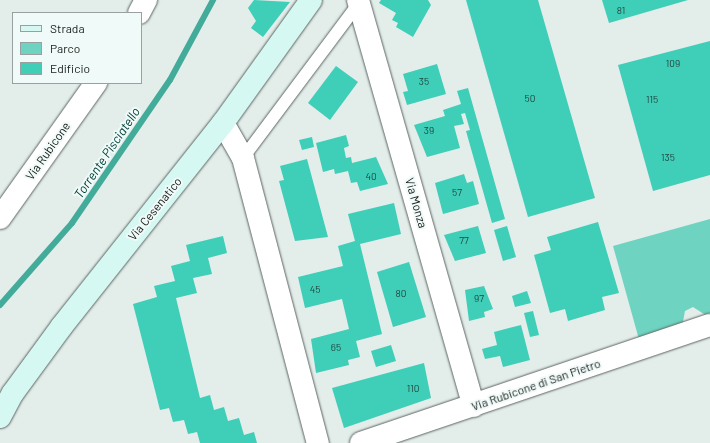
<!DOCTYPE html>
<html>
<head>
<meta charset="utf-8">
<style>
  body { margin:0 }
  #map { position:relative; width:710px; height:443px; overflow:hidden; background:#e3edea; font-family:Barlow,sans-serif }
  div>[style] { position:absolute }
  .green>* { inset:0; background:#6ed3c0 }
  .stream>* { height:6px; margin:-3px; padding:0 3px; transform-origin:3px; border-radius:3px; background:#43ab99 }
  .building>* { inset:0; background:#3fceb8 }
  .roads { filter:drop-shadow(0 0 1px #5c6562) drop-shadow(0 0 1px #5c6562) }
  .lane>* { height:12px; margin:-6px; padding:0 6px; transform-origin:6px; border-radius:6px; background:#fff }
  .street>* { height:22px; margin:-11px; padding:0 11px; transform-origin:11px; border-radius:11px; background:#fff }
  .secondary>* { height:22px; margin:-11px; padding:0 11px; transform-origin:11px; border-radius:11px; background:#d5f8f2 }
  span { translate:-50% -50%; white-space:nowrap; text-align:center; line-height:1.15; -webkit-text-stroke:4px #f0faf8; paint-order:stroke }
  .number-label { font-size:10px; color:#214741 }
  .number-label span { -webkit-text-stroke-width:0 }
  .street-label { font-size:12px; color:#171a19 }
  .water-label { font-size:13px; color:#004138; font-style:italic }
  .legend { position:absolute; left:12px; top:12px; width:130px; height:72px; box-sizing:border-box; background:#f0faf8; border:1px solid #99a09f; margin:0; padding:5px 7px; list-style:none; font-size:12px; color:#171a19 }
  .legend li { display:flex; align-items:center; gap:8px; height:20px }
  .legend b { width:20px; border:1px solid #99a09f }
</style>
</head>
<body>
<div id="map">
  <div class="green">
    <i style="clip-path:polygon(710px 219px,710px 318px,693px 307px,685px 311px,682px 327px,640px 343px,613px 246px)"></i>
  </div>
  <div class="stream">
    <i style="left:0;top:305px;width:109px;rotate:-48.7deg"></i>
    <i style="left:72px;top:223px;width:173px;rotate:-55.6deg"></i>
    <i style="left:170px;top:80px;width:91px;rotate:-61.7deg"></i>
  </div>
  <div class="building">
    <i style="clip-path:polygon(254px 0,290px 2px,263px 37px,251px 28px,256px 21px,248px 8px)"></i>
    <i style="clip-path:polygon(381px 0,428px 0,431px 5px,413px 37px,396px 27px,398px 23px,392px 20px,396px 13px,379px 3px)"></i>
    <i style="clip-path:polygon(466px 0,538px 0,595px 198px,528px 217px)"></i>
    <i style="clip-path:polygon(602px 0,688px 0,609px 23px)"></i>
    <i style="clip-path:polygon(710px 41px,710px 175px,653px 191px,618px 65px)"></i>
    <i style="clip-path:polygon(437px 64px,446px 94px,407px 105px,403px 92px,408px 91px,403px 74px)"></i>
    <i style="clip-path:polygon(336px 66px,358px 82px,330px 120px,308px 103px)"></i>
    <i style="clip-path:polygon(468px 88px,505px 219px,492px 223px,466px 131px,470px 130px,465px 113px,461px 114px,464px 124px,454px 126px,460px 148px,427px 157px,414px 125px,445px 116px,443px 110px,461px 104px,457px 91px)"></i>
    <i style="clip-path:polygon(346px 135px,349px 146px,344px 148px,346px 158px,351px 157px,352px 163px,376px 157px,388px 184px,360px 191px,357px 182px,351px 183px,348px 171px,335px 174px,334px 169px,323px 172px,316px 143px)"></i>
    <i style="clip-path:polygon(312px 137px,314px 147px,302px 150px,299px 140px)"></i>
    <i style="clip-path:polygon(307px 159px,328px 237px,295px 241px,279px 181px,284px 180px,280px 166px)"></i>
    <i style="clip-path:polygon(464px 174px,467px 183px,473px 181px,479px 204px,443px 214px,435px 183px)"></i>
    <i style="clip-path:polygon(394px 203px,401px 234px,360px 244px,382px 334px,356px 341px,360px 357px,348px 360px,349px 365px,316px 373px,311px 339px,349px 329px,342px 299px,305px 308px,298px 277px,343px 266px,338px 246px,355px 241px,348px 214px)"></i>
    <i style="clip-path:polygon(598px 222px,619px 293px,602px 297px,605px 310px,568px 321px,565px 309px,550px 313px,534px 255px,551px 250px,547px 237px)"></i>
    <i style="clip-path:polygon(478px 226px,486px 253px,455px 261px,444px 235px)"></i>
    <i style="clip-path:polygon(507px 226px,516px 257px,503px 261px,494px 230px)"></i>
    <i style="clip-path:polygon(223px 236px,227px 253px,208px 258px,212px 274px,193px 278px,197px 293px,176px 298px,200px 398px,210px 395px,214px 410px,224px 407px,228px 421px,239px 418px,244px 435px,254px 432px,257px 443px,200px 443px,197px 432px,188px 434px,184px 420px,173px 422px,169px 408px,160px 410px,133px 304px,157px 297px,154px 286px,175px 281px,171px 266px,190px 261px,186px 245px)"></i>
    <i style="clip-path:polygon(409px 262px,426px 317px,393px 327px,377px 272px)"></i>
    <i style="clip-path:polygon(484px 286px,493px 309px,484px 312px,485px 317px,469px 321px,465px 290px)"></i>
    <i style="clip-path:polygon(527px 291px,531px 303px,515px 307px,512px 296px)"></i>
    <i style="clip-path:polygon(533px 311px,539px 335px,530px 337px,524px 313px)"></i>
    <i style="clip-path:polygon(521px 325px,530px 360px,503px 367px,500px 356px,485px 359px,482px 349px,497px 345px,494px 332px)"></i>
    <i style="clip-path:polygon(391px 345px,396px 361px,376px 367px,371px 351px)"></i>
    <i style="clip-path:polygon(424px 363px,431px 398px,344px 428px,332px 388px)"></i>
  </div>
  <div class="roads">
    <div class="lane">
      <i style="left:243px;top:158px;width:194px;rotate:-53.2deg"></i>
    </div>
    <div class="street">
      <i style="left:358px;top:0;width:422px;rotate:74.1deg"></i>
      <i style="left:139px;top:13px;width:15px;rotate:-62deg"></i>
      <i style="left:223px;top:123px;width:40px;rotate:60.3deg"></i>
      <i style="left:243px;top:158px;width:295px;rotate:75.3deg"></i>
      <i style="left:0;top:218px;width:166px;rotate:-54.6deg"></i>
      <i style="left:361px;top:443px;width:368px;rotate:-18.7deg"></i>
    </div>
    <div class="secondary">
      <i style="left:0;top:417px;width:27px;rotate:-62deg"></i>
      <i style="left:13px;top:393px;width:83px;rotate:-53.8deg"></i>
      <i style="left:62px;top:326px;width:259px;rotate:-51.6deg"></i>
      <i style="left:223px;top:123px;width:151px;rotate:-54.4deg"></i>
    </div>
  </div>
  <div class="number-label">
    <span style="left:621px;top:11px">81</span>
    <span style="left:673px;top:64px">109</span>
    <span style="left:424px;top:82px">35</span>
    <span style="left:530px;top:99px">50</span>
    <span style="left:652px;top:100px">115</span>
    <span style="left:429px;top:131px">39</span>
    <span style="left:668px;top:158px">135</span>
    <span style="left:371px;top:177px">40</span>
    <span style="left:457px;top:193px">57</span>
    <span style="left:464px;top:241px">77</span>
    <span style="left:315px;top:290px">45</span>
    <span style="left:401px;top:294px">80</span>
    <span style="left:479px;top:299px">97</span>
    <span style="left:336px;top:348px">65</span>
    <span style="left:413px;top:389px">110</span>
  </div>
  <div class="street-label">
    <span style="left:48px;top:151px;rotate:-55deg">Via Rubicone</span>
    <span style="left:416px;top:203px;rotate:74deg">Via Monza</span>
    <span style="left:155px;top:209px;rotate:-51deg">Via Cesenatico</span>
    <span style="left:536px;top:385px;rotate:-19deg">Via Rubicone di San Pietro</span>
  </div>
  <div class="water-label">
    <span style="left:107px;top:153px;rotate:-56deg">Torrente Pisciatello</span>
  </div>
  <ul class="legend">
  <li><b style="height:5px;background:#d5f8f2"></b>Strada</li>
  <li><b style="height:11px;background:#6ed3c0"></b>Parco</li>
  <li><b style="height:11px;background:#3fceb8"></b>Edificio</li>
  </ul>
</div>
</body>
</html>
